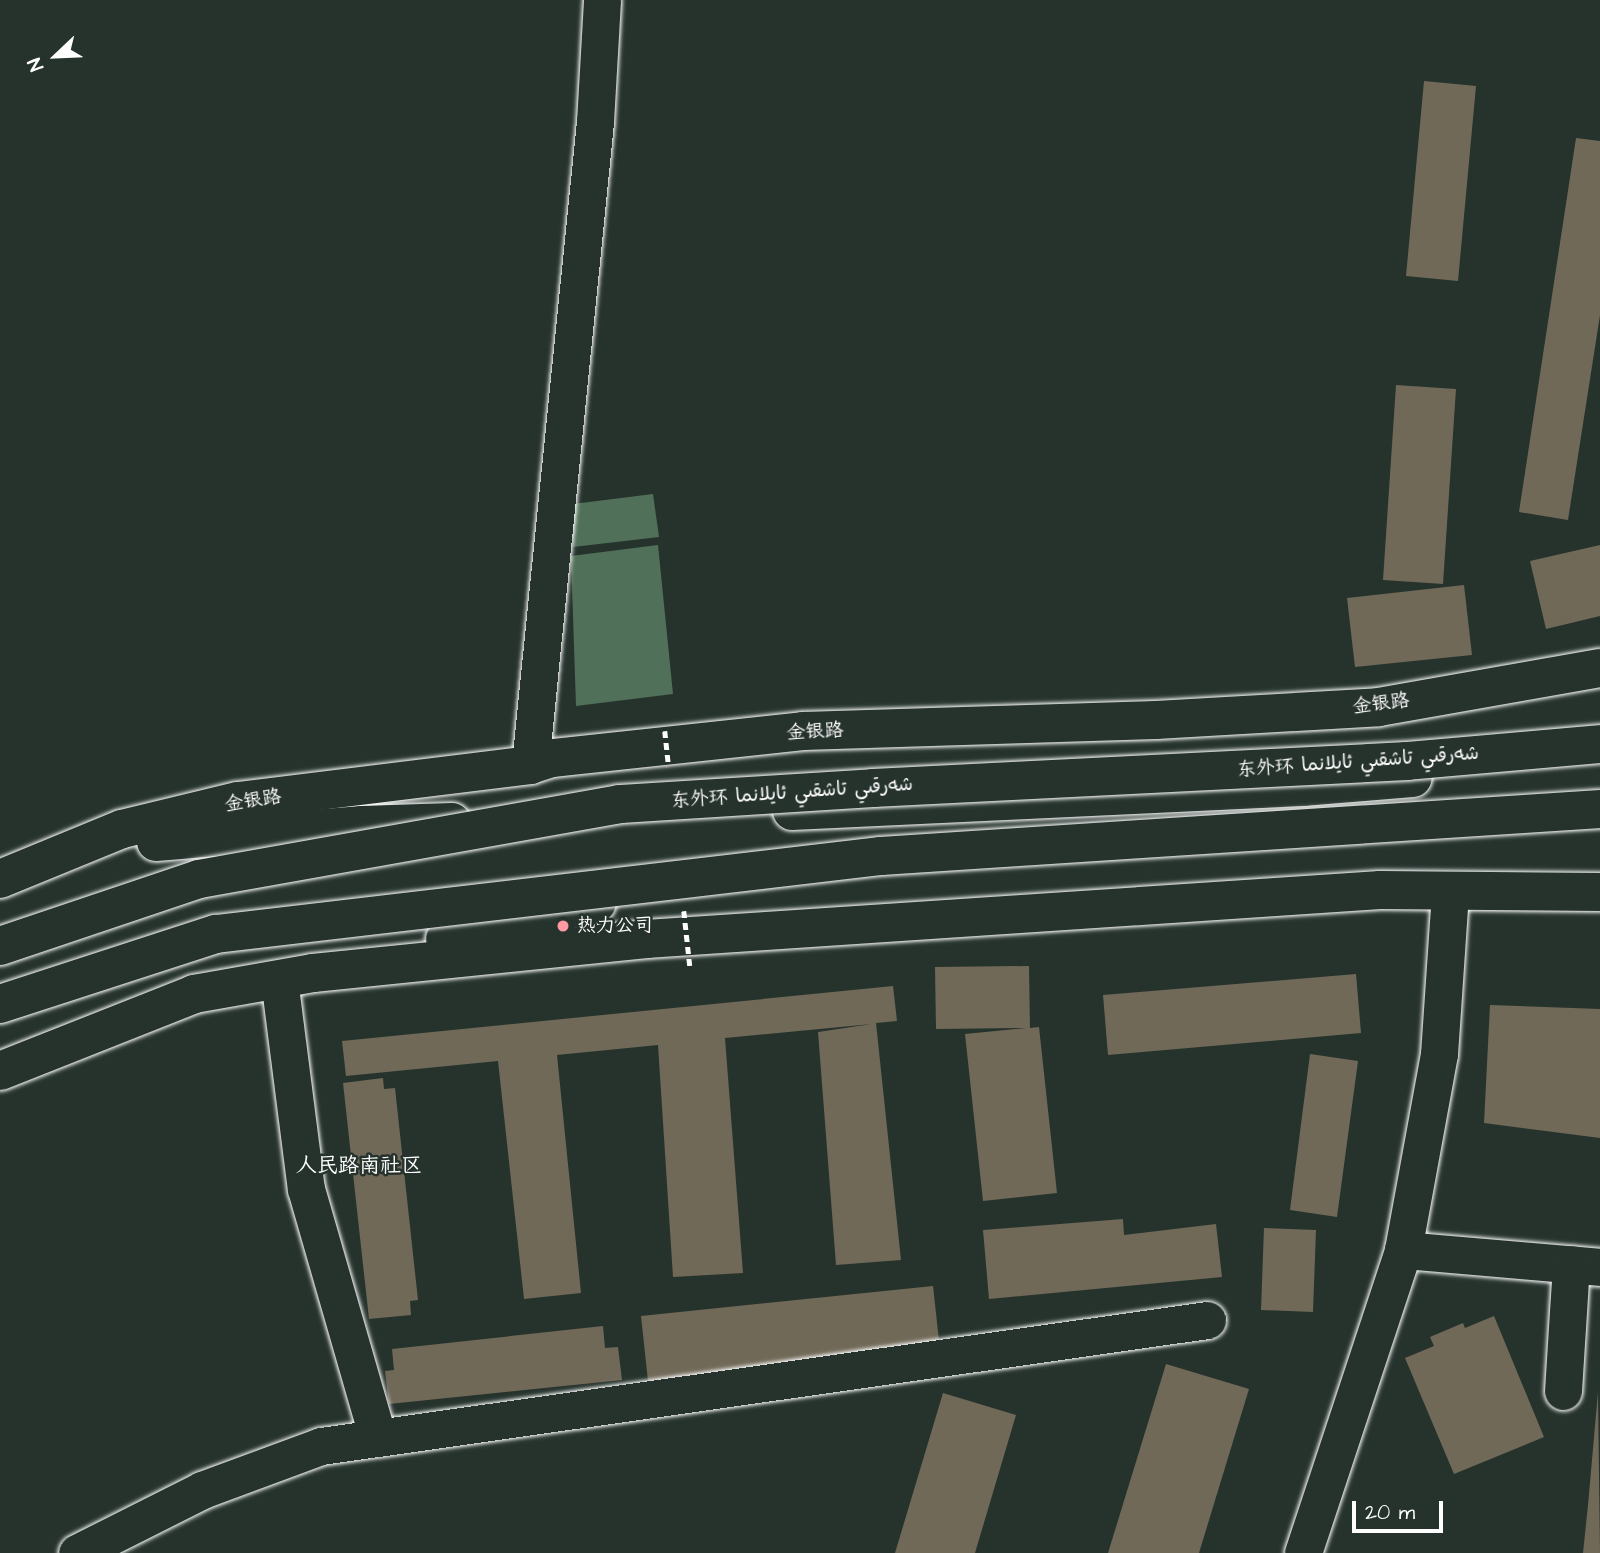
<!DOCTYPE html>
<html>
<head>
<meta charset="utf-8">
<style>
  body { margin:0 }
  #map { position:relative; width:1600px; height:1553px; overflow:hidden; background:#26332d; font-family:"Architects Daughter","Playpen Sans Arabic","LXGW WenKai TC",sans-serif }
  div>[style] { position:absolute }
  .green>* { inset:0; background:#507059 }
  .building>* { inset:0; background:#706958 }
  .roads { filter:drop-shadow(0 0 2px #fff) drop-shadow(0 0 2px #fff) }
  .minor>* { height:37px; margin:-18.5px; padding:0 18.5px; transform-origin:18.5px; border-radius:18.5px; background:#26332d }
  .major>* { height:38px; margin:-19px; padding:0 19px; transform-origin:19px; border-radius:19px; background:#26332d }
  .path-bridge>* { height:4.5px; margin-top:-2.25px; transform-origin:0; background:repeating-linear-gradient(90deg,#fff 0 7px,transparent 0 12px) }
  .bridges { filter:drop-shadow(0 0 2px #fff) drop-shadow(0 0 2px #fff) }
  .highway-bridge>* { height:38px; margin:-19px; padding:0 19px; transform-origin:19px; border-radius:19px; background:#26332d }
  .dots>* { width:19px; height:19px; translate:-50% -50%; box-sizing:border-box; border:4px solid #26332d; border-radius:50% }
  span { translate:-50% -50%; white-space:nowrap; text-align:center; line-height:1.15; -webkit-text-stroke:5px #26332d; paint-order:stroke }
  .street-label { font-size:19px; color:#fff }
  .poi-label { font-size:19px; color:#fff }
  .left { translate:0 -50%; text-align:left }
  .neighbourhood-label { font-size:21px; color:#fff }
  .north { position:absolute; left:21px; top:21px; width:70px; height:70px; -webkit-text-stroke:5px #26332d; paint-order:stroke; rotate:247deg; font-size:19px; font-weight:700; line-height:28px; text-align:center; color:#fff }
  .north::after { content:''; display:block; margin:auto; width:24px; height:32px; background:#fff; clip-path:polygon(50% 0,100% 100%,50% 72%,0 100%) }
  .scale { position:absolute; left:1352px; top:1501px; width:91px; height:32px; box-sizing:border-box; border:4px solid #fff; border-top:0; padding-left:9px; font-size:21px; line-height:24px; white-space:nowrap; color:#fff; -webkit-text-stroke:5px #26332d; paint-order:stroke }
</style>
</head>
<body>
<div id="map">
  <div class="green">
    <i style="clip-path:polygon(653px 494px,659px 537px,573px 547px,573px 504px)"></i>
    <i style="clip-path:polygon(658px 545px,673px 694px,576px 706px,571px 556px)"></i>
  </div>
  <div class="building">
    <i style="clip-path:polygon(1424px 81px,1476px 86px,1458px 281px,1406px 276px)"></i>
    <i style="clip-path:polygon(1576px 138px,1600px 141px,1600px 315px,1568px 520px,1519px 512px)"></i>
    <i style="clip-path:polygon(1396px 385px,1456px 389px,1443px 584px,1383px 580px)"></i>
    <i style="clip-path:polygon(1600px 545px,1600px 616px,1546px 629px,1530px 561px)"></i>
    <i style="clip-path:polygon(1464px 585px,1472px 655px,1355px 667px,1347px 598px)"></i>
    <i style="clip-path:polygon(1029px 966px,1030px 1028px,1039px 1027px,1057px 1193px,983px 1201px,965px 1034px,1026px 1028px,936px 1029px,935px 967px)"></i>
    <i style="clip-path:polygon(1356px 974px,1361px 1033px,1108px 1055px,1103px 995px)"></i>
    <i style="clip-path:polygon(893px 986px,897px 1021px,876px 1023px,901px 1260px,836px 1265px,818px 1032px,872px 1024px,725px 1038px,743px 1273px,673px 1277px,658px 1045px,557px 1055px,581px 1293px,524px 1299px,498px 1061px,346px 1076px,342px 1041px)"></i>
    <i style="clip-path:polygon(1490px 1005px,1600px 1009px,1600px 1138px,1484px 1123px)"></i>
    <i style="clip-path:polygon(1310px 1054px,1358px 1061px,1337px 1217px,1290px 1210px)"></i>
    <i style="clip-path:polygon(383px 1078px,384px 1089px,395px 1088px,418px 1300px,410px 1301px,411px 1315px,369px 1319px,343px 1083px)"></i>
    <i style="clip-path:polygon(1123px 1219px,1124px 1235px,1216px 1224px,1222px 1277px,989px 1299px,983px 1230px)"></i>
    <i style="clip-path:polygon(1264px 1228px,1316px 1230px,1313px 1312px,1261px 1310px)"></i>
    <i style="clip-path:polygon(933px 1286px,940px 1350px,648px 1381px,641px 1316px)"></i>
    <i style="clip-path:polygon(1494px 1316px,1544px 1437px,1454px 1474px,1405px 1358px,1434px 1346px,1430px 1337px,1463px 1323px,1465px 1328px)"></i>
    <i style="clip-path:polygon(603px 1326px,605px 1348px,618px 1347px,622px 1380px,389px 1404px,385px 1371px,394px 1370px,392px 1349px)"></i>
    <i style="clip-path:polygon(1166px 1364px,1249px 1389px,1199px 1553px,1108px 1553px)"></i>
    <i style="clip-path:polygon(1598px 1392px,1600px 1553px,1583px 1553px,1588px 1505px)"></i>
    <i style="clip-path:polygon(943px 1393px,1016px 1415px,975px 1553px,895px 1553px)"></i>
  </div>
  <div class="roads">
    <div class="minor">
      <i style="left:530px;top:765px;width:646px;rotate:-84.23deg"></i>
      <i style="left:595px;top:122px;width:122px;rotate:-86.7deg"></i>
      <i style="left:279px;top:979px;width:212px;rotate:82.7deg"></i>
      <i style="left:306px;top:1189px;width:259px;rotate:73.9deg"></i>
      <i style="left:1403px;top:1250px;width:198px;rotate:4.9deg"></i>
      <i style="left:1563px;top:1391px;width:127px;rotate:-86.4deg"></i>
      <i style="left:77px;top:1553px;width:140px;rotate:-26.7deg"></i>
      <i style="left:202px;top:1490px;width:127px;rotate:-20.3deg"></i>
      <i style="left:321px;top:1446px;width:895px;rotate:-8.09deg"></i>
      <i style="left:1303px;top:1553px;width:319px;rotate:-71.7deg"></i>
      <i style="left:1403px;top:1250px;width:199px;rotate:-79.6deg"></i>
      <i style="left:1439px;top:1054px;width:163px;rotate:-86.1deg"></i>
    </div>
    <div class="major">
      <i style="left:792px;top:811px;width:512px;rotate:-2.69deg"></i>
      <i style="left:1303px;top:787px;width:110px;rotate:-4.7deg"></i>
      <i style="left:156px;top:842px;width:207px;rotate:-4.7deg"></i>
      <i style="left:362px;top:825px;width:90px;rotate:-1.9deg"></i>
      <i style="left:0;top:879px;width:132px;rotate:-22.3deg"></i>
      <i style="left:122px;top:829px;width:119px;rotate:-13.6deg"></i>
      <i style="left:238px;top:801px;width:294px;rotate:-7deg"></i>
      <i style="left:530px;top:765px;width:23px;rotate:-18deg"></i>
      <i style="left:552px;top:758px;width:252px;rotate:-6.1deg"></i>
      <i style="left:803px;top:731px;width:353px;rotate:-1.8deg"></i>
      <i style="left:1156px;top:720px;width:223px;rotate:-3.3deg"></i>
      <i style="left:1379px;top:707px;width:224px;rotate:-10deg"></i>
      <i style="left:445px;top:939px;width:156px;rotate:-13.3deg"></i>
      <i style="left:0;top:1071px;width:209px;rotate:-21.6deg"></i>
      <i style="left:194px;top:994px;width:121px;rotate:-10deg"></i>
      <i style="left:313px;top:973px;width:335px;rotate:-5.8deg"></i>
      <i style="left:646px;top:939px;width:736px;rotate:-3.82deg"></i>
      <i style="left:1380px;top:890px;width:220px;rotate:0.5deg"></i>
    </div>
  </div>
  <div class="path-bridge">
    <i style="left:665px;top:731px;width:36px;rotate:84deg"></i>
    <i style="left:684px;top:911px;width:55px;rotate:83.8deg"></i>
  </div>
  <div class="bridges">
    <div class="highway-bridge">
      <i style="left:0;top:946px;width:210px;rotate:-18.6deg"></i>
      <i style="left:199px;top:879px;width:428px;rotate:-10.1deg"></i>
      <i style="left:620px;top:804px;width:254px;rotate:-3.6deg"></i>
      <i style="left:873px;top:788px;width:535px;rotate:-2.89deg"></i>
      <i style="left:1407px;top:761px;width:194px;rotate:-5deg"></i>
      <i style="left:0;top:1004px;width:227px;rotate:-18deg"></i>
      <i style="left:216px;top:934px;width:670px;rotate:-6.69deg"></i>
      <i style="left:881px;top:856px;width:721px;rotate:-3.74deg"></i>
    </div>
  </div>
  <div class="dots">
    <i style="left:563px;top:926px;background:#ff9aa2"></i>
  </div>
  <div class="street-label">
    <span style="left:1381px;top:704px;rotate:-7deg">金银路</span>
    <span style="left:815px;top:732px;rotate:-3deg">金银路</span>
    <span style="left:1358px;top:762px;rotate:-4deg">东外环 شەرقىي تاشقىي ئايلانما</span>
    <span style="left:792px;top:793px;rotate:-4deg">东外环 شەرقىي تاشقىي ئايلانما</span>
    <span style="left:253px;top:801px;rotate:-9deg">金银路</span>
  </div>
  <div class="poi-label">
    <span class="left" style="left:577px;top:926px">热力公司</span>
  </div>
  <div class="neighbourhood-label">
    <span style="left:359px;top:1166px">人民路南社区</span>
  </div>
  <div class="north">N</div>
  <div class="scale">20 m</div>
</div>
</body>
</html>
